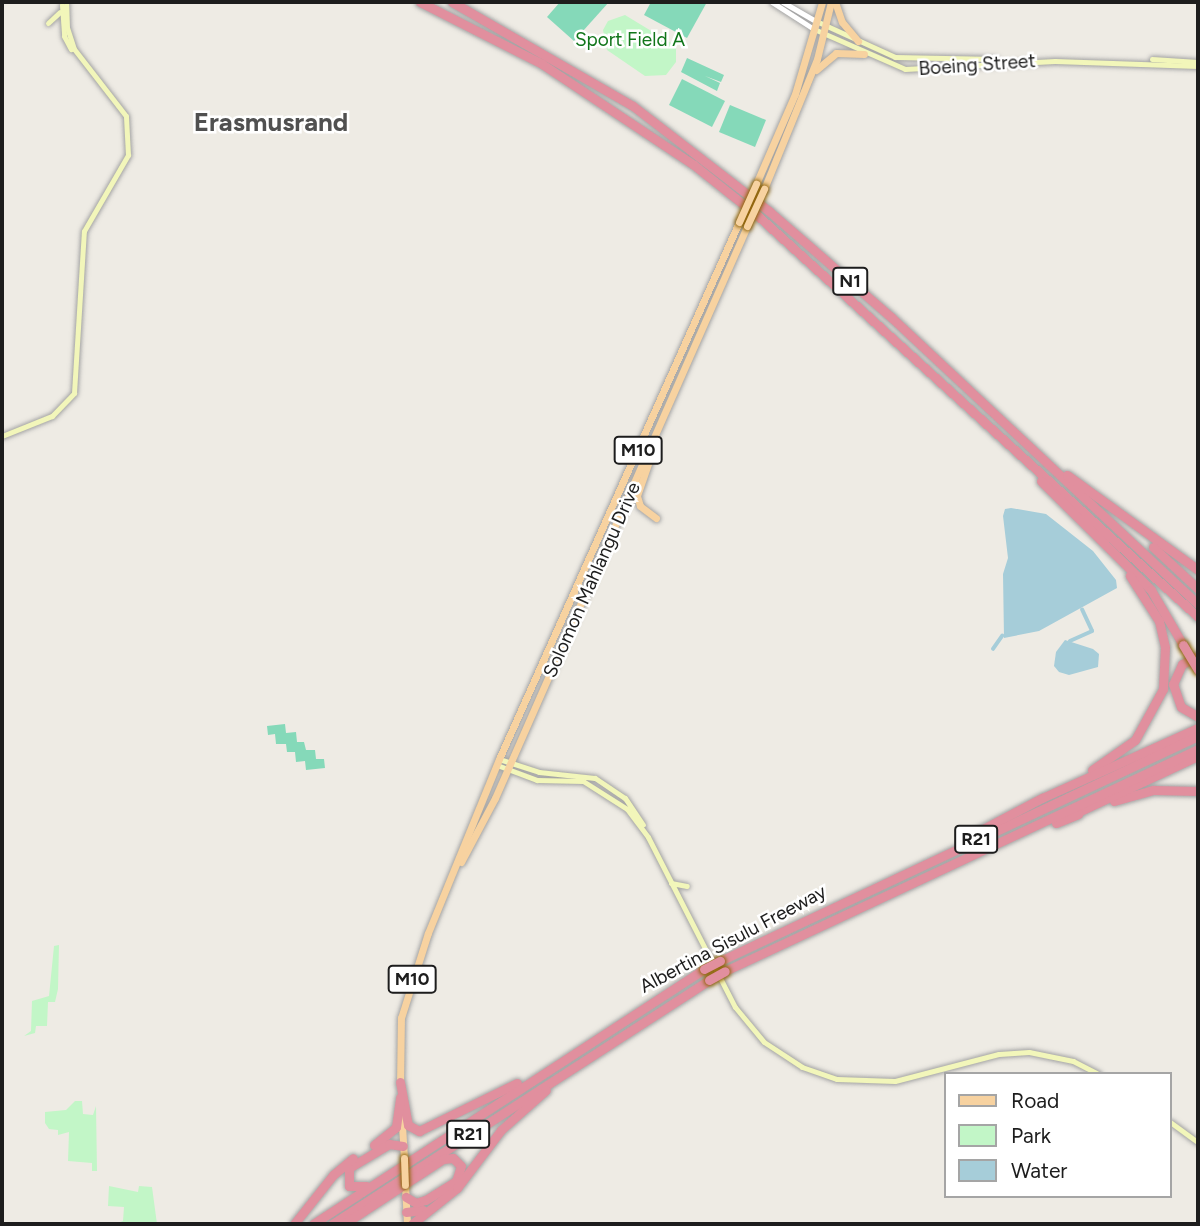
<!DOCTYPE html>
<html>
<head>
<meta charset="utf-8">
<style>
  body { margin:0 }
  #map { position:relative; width:1200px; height:1226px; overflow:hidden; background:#eeebe4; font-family:Figtree,sans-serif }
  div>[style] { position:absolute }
  .park>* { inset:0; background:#c2f6c7 }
  .pitch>* { inset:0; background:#85d9b9 }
  .water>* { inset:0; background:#a6cdd9 }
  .canal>* { height:3.5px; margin:-1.75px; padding:0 1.75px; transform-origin:1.75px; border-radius:1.75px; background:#a6cdd9 }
  .roads { filter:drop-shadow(0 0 2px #a4a4a4) drop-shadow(0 0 2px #a4a4a4) }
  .tertiary>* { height:4.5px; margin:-2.25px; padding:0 2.25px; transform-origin:2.25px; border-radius:2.25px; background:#fff }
  .secondary>* { height:5px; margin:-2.5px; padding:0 2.5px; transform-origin:2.5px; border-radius:2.5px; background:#f2f6ba }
  .primary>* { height:7px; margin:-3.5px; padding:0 3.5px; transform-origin:3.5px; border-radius:3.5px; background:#f7d2a0 }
  .motorway>* { height:9px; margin:-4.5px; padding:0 4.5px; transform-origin:4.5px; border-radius:4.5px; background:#e18f9e }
  .bridges { filter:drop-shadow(0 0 2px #8f6308) drop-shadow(0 0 2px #8f6308) }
  .primary-bridge>* { height:7px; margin:-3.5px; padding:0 3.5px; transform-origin:3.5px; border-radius:3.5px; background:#f7d2a0 }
  .motorway-bridge>* { height:9px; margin:-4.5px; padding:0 4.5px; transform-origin:4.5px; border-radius:4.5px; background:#e18f9e }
  span { translate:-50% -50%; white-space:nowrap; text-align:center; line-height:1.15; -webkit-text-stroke:5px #fff; paint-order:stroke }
  .shield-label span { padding:2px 5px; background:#fff; border:2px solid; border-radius:5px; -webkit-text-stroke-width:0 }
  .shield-label { font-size:18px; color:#1d1d1d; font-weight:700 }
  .park-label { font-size:19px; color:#11751a }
  .street-label { font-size:19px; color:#1d1d1d }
  .district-label { font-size:26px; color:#505050; font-weight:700 }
  .frame { position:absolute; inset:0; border:4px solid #1d1d1d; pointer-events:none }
  .legend { position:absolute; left:944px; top:1072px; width:228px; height:126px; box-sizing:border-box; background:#fff; border:2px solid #a5a5a5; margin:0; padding:9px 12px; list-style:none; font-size:21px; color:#1d1d1d }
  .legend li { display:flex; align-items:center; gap:14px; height:35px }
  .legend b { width:35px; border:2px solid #a5a5a5 }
</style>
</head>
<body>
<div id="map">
  <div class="park">
    <i style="clip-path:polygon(625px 15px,676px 46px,676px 62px,666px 75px,645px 76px,607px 50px,603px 30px,608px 21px)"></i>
    <i style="clip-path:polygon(59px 945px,58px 989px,55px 1002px,48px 1002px,47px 1026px,36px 1026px,35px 1033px,24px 1036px,31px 1031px,32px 1001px,49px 996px,54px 946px)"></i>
    <i style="clip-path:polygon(75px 1101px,82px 1101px,83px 1114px,93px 1115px,96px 1106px,97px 1171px,92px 1171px,92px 1163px,68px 1161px,69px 1132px,58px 1135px,58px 1130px,49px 1129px,45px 1123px,45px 1112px,66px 1110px)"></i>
    <i style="clip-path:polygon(109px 1186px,138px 1192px,139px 1186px,152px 1187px,157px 1224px,115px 1224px,123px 1221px,124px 1207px,108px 1206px)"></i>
  </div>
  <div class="pitch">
    <i style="clip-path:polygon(560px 2px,609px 2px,574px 41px,547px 17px)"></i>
    <i style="clip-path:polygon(651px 2px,707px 2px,687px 38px,644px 15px)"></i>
    <i style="clip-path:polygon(687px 58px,724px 75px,721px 82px,705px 76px,720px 83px,717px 91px,681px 72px)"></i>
    <i style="clip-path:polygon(682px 79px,725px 101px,712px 127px,669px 105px)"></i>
    <i style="clip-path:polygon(730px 105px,766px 120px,755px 147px,719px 132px)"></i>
    <i style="clip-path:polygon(285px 724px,286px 733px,296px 732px,297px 742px,304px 742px,306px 750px,315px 750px,316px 759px,324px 759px,325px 768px,306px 770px,305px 761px,296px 762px,295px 752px,287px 752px,286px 744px,276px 744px,275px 734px,268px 735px,267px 726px)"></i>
  </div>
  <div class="water">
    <i style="clip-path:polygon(1011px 508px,1046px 514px,1093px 551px,1116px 580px,1117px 588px,1039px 631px,1004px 638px,1003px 574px,1008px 558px,1003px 516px,1005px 509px)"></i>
    <i style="clip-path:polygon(1065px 640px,1093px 649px,1099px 654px,1098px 667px,1069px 675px,1059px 672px,1054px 666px,1056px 652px)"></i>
  </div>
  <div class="canal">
    <i style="left:1070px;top:641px;width:24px;rotate:-24deg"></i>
    <i style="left:1092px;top:631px;width:23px;rotate:-115deg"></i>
    <i style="left:993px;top:649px;width:16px;rotate:-55deg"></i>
  </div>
  <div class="roads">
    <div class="tertiary">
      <i style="left:772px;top:2px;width:50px;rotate:32.7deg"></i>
      <i style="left:783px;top:2px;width:38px;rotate:30deg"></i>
    </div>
    <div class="secondary">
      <i style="left:62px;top:5px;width:31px;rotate:86deg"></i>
      <i style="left:64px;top:36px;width:15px;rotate:62deg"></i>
      <i style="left:816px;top:21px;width:87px;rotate:24.5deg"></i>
      <i style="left:895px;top:57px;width:101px;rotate:1.1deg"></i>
      <i style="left:48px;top:23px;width:16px;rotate:-43deg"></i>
      <i style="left:814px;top:29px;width:99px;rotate:23.7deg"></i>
      <i style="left:905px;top:69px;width:150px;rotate:-3.1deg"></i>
      <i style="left:1055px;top:61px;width:143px;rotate:2deg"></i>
      <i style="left:1152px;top:59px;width:46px;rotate:3.7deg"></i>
      <i style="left:2px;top:436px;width:54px;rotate:-21.8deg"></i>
      <i style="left:52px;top:416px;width:32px;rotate:-46deg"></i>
      <i style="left:74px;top:393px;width:162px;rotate:-86.5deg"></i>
      <i style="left:84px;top:231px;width:88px;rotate:-59.9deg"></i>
      <i style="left:128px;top:155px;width:39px;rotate:-93deg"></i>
      <i style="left:126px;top:116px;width:85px;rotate:-127.8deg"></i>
      <i style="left:74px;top:49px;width:22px;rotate:-108deg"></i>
      <i style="left:67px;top:28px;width:26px;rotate:-92deg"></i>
      <i style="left:499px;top:759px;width:42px;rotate:18deg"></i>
      <i style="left:539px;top:772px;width:56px;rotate:6.1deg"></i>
      <i style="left:595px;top:778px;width:36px;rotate:34deg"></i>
      <i style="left:625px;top:798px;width:32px;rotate:56deg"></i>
      <i style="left:497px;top:765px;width:43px;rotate:20.6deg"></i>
      <i style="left:537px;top:780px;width:46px;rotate:1.2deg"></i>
      <i style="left:583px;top:781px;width:52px;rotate:32.5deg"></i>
      <i style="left:627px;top:809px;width:35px;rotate:53deg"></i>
      <i style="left:648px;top:837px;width:191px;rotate:62.9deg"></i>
      <i style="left:735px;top:1007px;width:45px;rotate:50.4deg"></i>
      <i style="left:764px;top:1042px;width:45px;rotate:33.3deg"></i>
      <i style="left:802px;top:1067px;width:37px;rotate:19deg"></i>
      <i style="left:837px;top:1079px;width:58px;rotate:2deg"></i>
      <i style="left:895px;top:1081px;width:107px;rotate:-14.6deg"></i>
      <i style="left:999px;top:1054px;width:30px;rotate:-4deg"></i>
      <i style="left:1029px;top:1052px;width:45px;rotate:11.6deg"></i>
      <i style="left:1073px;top:1061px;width:29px;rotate:27deg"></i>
      <i style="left:671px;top:883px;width:16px;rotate:11deg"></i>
      <i style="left:1170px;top:1122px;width:34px;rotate:36deg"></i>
    </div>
    <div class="primary">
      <i style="left:835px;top:2px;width:21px;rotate:71deg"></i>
      <i style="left:842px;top:22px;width:25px;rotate:50deg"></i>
      <i style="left:816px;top:70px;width:26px;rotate:-40deg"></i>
      <i style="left:836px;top:53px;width:28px;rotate:2deg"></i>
      <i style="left:756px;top:184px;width:98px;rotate:-66.6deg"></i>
      <i style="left:795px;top:94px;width:96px;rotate:-73.6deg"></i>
      <i style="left:764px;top:189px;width:140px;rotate:-67.8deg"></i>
      <i style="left:817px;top:59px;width:59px;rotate:-76.2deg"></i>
      <i style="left:649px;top:461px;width:37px;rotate:109deg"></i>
      <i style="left:637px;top:496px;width:10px;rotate:73deg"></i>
      <i style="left:640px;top:506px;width:20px;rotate:37deg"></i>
      <i style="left:461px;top:862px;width:72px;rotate:-62deg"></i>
      <i style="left:495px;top:798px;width:625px;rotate:-66.22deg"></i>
      <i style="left:400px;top:1086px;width:68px;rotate:-89.2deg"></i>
      <i style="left:401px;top:1018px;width:89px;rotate:-72.4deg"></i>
      <i style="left:428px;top:933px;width:188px;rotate:-67.8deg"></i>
      <i style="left:499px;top:759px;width:588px;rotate:-65.92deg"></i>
      <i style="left:401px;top:1109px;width:49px;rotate:86.5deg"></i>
      <i style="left:405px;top:1185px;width:39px;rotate:87deg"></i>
    </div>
    <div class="motorway">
      <i style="left:420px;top:2px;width:137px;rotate:26.9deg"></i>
      <i style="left:542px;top:64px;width:182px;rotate:33.6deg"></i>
      <i style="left:694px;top:165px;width:82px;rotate:38.6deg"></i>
      <i style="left:758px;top:216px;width:595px;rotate:42.34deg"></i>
      <i style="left:452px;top:2px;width:209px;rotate:29.9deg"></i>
      <i style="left:633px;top:106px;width:172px;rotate:37.7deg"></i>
      <i style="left:769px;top:211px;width:162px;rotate:41deg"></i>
      <i style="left:891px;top:317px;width:420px;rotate:43.1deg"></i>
      <i style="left:1067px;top:475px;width:162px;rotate:35.9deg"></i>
      <i style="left:1041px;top:481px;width:155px;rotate:44.7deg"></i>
      <i style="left:1151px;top:590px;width:64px;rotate:59.8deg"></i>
      <i style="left:1153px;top:547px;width:62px;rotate:43deg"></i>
      <i style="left:1198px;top:656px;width:18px;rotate:153deg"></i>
      <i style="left:1182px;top:664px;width:22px;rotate:114deg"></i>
      <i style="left:1173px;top:684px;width:24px;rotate:71deg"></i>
      <i style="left:1181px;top:707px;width:20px;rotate:30deg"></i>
      <i style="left:1092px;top:770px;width:52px;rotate:-34.9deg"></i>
      <i style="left:1135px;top:740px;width:58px;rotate:-61.2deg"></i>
      <i style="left:1163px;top:689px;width:42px;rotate:-87.3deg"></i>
      <i style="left:1165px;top:647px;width:27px;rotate:-103deg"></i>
      <i style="left:1159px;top:621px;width:54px;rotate:-122.8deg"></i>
      <i style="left:1114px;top:801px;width:41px;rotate:-15.8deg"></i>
      <i style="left:1153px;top:790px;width:45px;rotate:1.3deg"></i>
      <i style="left:1072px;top:815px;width:139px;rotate:-25.1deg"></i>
      <i style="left:1056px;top:823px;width:24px;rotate:-22deg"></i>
      <i style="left:966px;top:838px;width:86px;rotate:-27.8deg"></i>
      <i style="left:1042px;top:798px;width:171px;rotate:-24.2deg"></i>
      <i style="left:720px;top:961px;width:528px;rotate:-25.21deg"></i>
      <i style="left:725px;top:971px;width:523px;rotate:-25.14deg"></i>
      <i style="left:400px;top:1082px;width:44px;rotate:79.5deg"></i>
      <i style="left:408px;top:1125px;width:13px;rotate:29deg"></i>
      <i style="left:419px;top:1131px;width:109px;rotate:-26.1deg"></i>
      <i style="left:374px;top:1145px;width:28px;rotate:-39deg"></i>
      <i style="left:396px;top:1127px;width:30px;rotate:-82deg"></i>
      <i style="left:366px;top:1186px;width:17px;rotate:180deg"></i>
      <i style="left:349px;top:1186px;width:18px;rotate:-90deg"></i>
      <i style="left:349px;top:1168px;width:47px;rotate:-31deg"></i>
      <i style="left:389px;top:1144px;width:14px;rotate:8deg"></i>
      <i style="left:406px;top:1212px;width:17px;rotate:-7deg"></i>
      <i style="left:294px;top:1224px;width:63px;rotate:-51.5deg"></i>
      <i style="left:333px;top:1175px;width:26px;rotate:-40deg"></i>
      <i style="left:313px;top:1224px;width:467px;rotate:-33.1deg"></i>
      <i style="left:332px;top:1224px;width:449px;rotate:-32.9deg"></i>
      <i style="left:344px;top:1224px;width:118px;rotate:-33.3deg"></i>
      <i style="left:443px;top:1159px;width:10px;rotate:-6deg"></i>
      <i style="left:453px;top:1158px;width:11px;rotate:45deg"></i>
      <i style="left:461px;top:1166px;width:16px;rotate:108deg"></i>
      <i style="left:456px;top:1181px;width:36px;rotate:148deg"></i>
      <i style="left:425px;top:1200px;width:9px;rotate:162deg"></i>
      <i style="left:416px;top:1203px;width:12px;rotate:-149deg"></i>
      <i style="left:412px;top:1224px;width:58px;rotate:-38.7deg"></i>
      <i style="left:457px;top:1188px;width:73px;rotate:-52.8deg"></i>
      <i style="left:501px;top:1130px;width:60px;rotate:-41.6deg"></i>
    </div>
  </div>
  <div class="bridges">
    <div class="primary-bridge">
      <i style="left:739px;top:222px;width:42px;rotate:-65.9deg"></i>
      <i style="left:747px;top:226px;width:41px;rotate:-65.3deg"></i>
      <i style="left:404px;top:1158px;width:27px;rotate:88deg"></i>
    </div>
    <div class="motorway-bridge">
      <i style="left:1183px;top:645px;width:29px;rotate:59deg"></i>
      <i style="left:704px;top:969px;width:18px;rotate:-27deg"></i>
      <i style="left:709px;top:980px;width:18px;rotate:-29deg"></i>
    </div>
  </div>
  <div class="shield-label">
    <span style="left:850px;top:281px">N1</span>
    <span style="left:638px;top:450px">M10</span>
    <span style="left:976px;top:839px">R21</span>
    <span style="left:412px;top:979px">M10</span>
    <span style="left:468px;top:1134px">R21</span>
  </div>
  <div class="park-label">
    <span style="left:630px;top:40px">Sport Field A</span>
  </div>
  <div class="street-label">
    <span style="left:977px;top:65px;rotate:-4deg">Boeing Street</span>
    <span style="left:592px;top:580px;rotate:-66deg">Solomon Mahlangu Drive</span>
    <span style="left:733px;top:939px;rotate:-28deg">Albertina Sisulu Freeway</span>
  </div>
  <div class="district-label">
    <span style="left:271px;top:123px">Erasmusrand</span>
  </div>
  <div class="frame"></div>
  <ul class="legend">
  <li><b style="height:9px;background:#f7d2a0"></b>Road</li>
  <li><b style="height:19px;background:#c2f6c7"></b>Park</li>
  <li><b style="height:19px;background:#a6cdd9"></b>Water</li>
  </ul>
</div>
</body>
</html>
